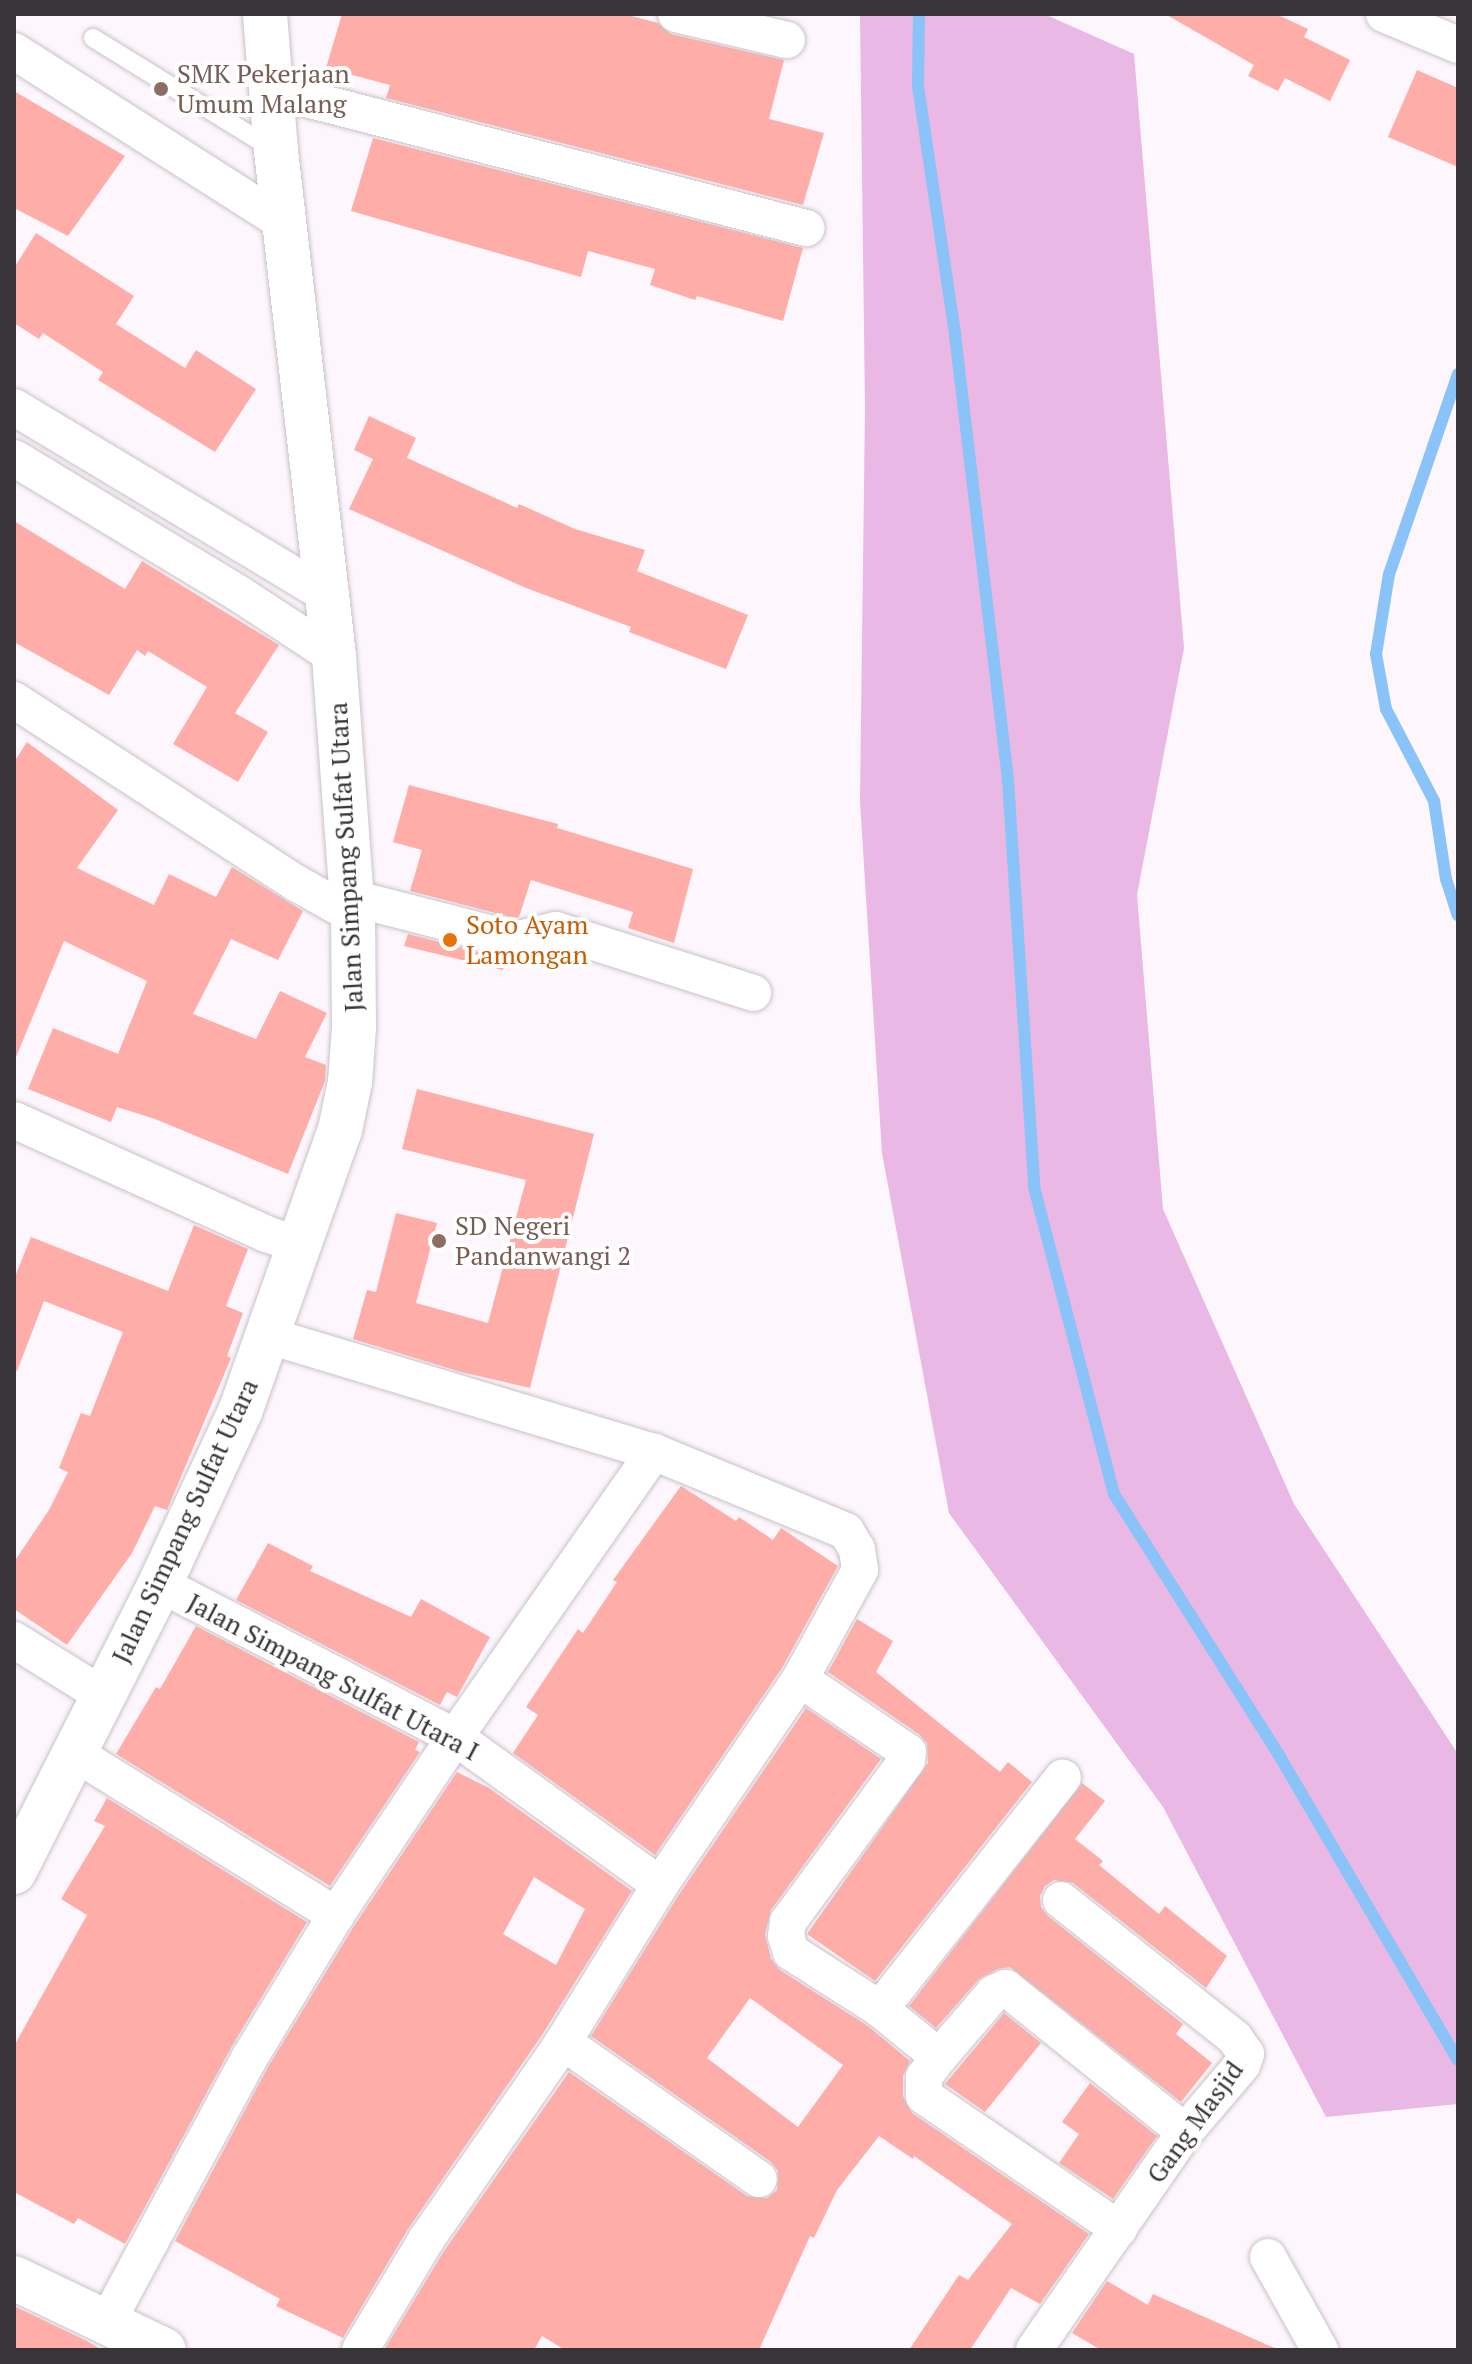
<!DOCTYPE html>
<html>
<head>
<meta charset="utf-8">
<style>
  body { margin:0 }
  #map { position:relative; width:1472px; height:2364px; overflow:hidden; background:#fdf6fc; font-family:"PT Serif",serif }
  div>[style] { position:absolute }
  .green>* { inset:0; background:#e9b8e4 }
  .stream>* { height:12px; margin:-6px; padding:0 6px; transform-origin:6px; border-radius:6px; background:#89c3f8 }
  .building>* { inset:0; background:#ffada8 }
  .roads { filter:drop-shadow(0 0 2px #c9c2c8) drop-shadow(0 0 2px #c9c2c8) }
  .service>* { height:18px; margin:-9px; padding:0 9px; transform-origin:9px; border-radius:9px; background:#fff }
  .minor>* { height:36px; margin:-18px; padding:0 18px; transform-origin:18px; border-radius:18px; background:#fff }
  .tertiary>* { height:44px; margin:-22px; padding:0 22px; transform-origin:22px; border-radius:22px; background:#fff }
  .primary>* { height:44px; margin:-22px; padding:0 22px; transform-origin:22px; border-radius:22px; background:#fff }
  .dots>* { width:22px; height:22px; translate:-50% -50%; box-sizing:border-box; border:4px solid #fff; border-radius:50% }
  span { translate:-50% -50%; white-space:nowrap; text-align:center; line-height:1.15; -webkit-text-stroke:8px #fff; paint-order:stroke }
  .education-label { font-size:26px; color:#785e54 }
  .left { translate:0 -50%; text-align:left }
  .street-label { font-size:26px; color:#383538 }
  .food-label { font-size:26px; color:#c56008 }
  .frame { position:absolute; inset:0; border:16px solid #383538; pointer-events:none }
</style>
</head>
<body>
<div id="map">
  <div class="green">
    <i style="clip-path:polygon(860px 14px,1044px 14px,1134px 54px,1184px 648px,1137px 895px,1163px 1209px,1294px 1504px,1458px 1754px,1458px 2104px,1326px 2117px,1163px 1807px,949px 1513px,882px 1153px,860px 801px,865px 408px)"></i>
  </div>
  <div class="stream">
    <i style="left:919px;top:14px;width:72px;rotate:90.8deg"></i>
    <i style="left:918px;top:86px;width:252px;rotate:81.5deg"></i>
    <i style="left:955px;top:335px;width:448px;rotate:83.2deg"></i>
    <i style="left:1008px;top:780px;width:408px;rotate:86.3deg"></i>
    <i style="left:1034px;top:1187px;width:317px;rotate:75.4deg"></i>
    <i style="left:1114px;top:1494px;width:311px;rotate:57.7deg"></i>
    <i style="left:1280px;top:1757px;width:351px;rotate:59.6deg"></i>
    <i style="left:1458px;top:374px;width:212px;rotate:109deg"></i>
    <i style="left:1389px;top:574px;width:81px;rotate:99.2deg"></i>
    <i style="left:1376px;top:654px;width:56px;rotate:79.7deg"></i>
    <i style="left:1386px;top:709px;width:104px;rotate:62.4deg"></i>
    <i style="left:1434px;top:801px;width:79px;rotate:81.3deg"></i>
    <i style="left:1446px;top:879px;width:38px;rotate:72deg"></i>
  </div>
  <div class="building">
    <i style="clip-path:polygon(342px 14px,624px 14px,658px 23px,671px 34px,784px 60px,769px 119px,824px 133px,803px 205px,386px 98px,390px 85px,326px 68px)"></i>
    <i style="clip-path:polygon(1165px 14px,1276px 14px,1308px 29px,1304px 37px,1350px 60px,1330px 101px,1285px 78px,1278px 91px,1248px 76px,1254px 65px)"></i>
    <i style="clip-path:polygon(1417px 70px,1458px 88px,1458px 167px,1388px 137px)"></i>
    <i style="clip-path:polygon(14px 91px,125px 156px,68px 236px,14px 208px)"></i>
    <i style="clip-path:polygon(373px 138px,803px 248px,783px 321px,697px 296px,695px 300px,650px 285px,655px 269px,588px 251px,581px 277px,351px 211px)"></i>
    <i style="clip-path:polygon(36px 233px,134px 296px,116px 324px,185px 368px,196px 350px,256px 389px,215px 452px,98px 380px,103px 372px,43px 333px,39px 339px,14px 323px,14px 268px)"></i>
    <i style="clip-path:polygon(369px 416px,416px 438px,407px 458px,517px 508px,519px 504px,575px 529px,645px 550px,637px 571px,748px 615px,726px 669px,629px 632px,631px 627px,526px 588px,349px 509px,373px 459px,354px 450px)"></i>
    <i style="clip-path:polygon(14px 521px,125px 589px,142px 561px,279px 645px,235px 713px,268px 732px,238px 782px,173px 744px,207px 687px,148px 651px,145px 656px,137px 650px,109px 695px,14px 642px)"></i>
    <i style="clip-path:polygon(27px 742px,118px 810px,77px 868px,154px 905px,169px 874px,216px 897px,232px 867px,303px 911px,278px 960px,231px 939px,193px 1014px,256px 1039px,280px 991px,327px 1013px,305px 1057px,326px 1065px,325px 1081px,288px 1174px,155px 1119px,117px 1107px,111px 1122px,28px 1089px,53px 1028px,118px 1054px,147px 981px,64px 941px,14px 1062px,14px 762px)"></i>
    <i style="clip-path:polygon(409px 785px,558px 824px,557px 828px,693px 869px,674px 943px,628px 928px,633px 912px,531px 880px,519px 917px,515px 918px,410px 891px,422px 850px,393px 842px)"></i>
    <i style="clip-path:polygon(408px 934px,506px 959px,503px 970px,404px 946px)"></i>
    <i style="clip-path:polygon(417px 1089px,594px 1134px,530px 1388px,461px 1372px,353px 1339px,367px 1290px,376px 1292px,396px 1213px,437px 1223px,416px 1303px,488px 1323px,526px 1180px,402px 1149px)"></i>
    <i style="clip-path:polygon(194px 1225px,248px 1249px,226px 1306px,243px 1313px,227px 1356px,231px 1358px,167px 1510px,155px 1506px,132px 1553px,67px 1645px,14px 1609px,14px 1562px,49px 1510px,68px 1472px,59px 1468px,81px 1413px,90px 1416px,123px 1332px,44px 1301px,17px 1371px,14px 1370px,14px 1279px,31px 1237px,168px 1291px)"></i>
    <i style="clip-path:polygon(681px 1486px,736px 1521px,739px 1517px,773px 1540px,781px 1528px,838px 1566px,782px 1668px,655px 1855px,513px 1753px,538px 1715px,526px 1707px,578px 1629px,583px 1633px,617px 1582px,613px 1580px)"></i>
    <i style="clip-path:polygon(268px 1543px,313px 1566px,310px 1571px,411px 1617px,421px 1599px,490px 1637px,457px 1697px,447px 1692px,440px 1705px,236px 1600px)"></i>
    <i style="clip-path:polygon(857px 1619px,893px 1641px,876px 1672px,1000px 1772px,1008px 1762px,1032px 1782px,875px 1981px,807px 1934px,928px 1763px,927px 1744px,920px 1735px,828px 1672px)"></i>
    <i style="clip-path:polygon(196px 1626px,419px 1742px,415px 1750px,420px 1752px,330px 1886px,116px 1754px,156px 1687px,160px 1689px)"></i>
    <i style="clip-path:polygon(evenodd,806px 1708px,881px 1759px,771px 1910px,765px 1934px,771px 1959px,780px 1970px,868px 2026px,910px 2061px,903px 2076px,903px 2096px,912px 2113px,1089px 2234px,1040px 2304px,1011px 2288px,970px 2350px,909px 2350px,959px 2275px,968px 2280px,1012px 2224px,914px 2156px,913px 2159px,879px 2136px,837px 2190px,814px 2238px,810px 2236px,759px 2350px,565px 2350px,542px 2336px,534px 2350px,384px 2350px,444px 2251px,569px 2072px,747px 2196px,767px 2198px,777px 2190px,778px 2171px,771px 2162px,591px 2036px,678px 1896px,806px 1708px,750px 1998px,843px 2065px,798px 2127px,707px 2058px,750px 1998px)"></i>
    <i style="clip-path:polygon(evenodd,457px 1772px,489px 1788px,632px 1891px,542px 2035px,408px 2229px,343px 2338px,276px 2306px,280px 2299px,175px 2241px,268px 2067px,354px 1926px,457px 1772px,534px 1877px,585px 1909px,556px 1965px,503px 1934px,534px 1877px)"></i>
    <i style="clip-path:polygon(1082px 1783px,1105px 1801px,1075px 1839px,1103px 1861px,1099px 1865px,1159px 1914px,1165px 1906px,1227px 1956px,1206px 1988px,1073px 1883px,1054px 1880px,1045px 1886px,1040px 1896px,1041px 1907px,1048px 1916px,1183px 2024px,1176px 2034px,1212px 2063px,1181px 2102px,1010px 1967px,998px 1969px,979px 1979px,936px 2028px,909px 2006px)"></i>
    <i style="clip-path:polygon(107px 1798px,307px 1922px,232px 2046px,125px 2244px,78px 2218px,74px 2224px,14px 2192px,14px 2046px,87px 1915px,61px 1899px,105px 1826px,94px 1821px)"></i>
    <i style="clip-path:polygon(1004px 2013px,1041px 2043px,985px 2112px,945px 2084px)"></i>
    <i style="clip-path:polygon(1090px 2083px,1157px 2136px,1113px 2199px,1059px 2163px,1079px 2134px,1062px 2122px)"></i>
    <i style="clip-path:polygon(1107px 2281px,1148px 2305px,1153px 2294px,1279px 2350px,1101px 2350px,1072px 2333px)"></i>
    <i style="clip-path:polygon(14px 2306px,87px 2341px,102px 2350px,14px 2350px)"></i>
  </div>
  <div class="roads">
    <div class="service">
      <i style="left:93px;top:38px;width:211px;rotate:31.7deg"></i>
    </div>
    <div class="minor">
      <i style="left:676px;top:14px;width:114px;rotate:13.2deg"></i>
      <i style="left:1384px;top:14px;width:80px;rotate:22.7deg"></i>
      <i style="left:14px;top:51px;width:320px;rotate:32.5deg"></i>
      <i style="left:272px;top:90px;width:552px;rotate:14.49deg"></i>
      <i style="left:14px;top:407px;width:367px;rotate:31deg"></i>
      <i style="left:14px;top:458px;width:265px;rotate:31.1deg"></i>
      <i style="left:241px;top:595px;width:111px;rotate:33.3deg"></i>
      <i style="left:14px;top:700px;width:336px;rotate:33deg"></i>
      <i style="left:296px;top:883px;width:65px;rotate:29.3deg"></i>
      <i style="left:352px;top:898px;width:168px;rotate:14.4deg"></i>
      <i style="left:515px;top:940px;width:42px;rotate:-13.7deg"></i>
      <i style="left:556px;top:930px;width:207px;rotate:17.7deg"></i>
      <i style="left:14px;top:1120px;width:277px;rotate:24.3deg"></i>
      <i style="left:266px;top:1234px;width:36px;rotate:18deg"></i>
      <i style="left:266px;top:1335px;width:405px;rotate:16.8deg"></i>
      <i style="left:654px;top:1452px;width:208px;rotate:22.4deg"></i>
      <i style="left:846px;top:1531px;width:21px;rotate:59deg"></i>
      <i style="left:857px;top:1549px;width:21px;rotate:82deg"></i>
      <i style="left:860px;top:1570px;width:124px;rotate:118.8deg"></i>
      <i style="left:800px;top:1679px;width:249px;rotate:124.2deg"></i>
      <i style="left:660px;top:1885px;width:190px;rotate:121.7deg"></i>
      <i style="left:560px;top:2047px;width:235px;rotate:124.8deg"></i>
      <i style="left:426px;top:2240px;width:128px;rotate:121deg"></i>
      <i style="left:160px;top:1584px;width:332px;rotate:27.4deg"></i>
      <i style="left:455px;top:1737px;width:253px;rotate:35.8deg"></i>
      <i style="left:14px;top:1640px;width:106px;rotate:31.9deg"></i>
      <i style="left:800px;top:1679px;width:130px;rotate:34.1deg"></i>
      <i style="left:908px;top:1752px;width:8px;rotate:97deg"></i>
      <i style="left:907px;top:1760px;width:201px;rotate:126.3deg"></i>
      <i style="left:788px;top:1922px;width:14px;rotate:98deg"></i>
      <i style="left:786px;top:1936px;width:17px;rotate:73deg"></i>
      <i style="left:791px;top:1952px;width:106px;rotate:32.6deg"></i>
      <i style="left:880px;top:2009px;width:76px;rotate:39.1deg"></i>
      <i style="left:939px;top:2057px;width:25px;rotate:127deg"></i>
      <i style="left:924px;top:2077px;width:19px;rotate:90deg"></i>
      <i style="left:924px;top:2096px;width:236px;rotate:34.3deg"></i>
      <i style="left:76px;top:1754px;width:306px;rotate:31.8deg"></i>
      <i style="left:880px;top:2009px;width:295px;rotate:-51.7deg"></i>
      <i style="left:563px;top:2042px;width:239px;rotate:35deg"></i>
      <i style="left:939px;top:2057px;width:84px;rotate:-49.3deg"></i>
      <i style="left:994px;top:1993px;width:13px;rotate:-23deg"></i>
      <i style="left:1006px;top:1988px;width:230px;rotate:38.8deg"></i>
      <i style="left:1268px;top:2257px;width:107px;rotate:60.8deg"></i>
      <i style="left:106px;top:2324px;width:303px;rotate:-61.7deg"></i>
      <i style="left:250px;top:2057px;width:166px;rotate:-58.8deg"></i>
      <i style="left:336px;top:1915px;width:214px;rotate:-56.2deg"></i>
      <i style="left:455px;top:1737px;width:348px;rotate:-55.1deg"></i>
      <i style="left:1034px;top:2350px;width:265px;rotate:-55.3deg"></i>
      <i style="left:1185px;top:2132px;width:88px;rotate:-49.6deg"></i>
      <i style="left:1242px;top:2065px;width:12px;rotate:-70deg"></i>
      <i style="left:1246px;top:2054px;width:19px;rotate:-125deg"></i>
      <i style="left:1235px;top:2038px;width:222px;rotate:-141.6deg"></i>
    </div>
    <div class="tertiary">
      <i style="left:14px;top:1872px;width:323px;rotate:-63.1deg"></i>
      <i style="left:160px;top:1584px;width:190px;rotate:-65.1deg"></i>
      <i style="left:240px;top:1412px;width:299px;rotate:-70.5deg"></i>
      <i style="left:340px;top:1130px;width:49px;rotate:-78.2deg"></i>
      <i style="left:350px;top:1082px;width:55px;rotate:-85.8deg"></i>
      <i style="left:354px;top:1027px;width:112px;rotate:-90.5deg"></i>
      <i style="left:353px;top:915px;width:260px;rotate:-94.2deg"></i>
      <i style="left:334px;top:656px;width:508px;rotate:-96.55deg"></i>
      <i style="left:276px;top:151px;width:137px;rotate:-94.6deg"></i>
    </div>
    <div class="primary">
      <i style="left:14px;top:2278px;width:166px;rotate:25.6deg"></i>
    </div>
  </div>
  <div class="dots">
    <i style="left:161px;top:89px;background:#8d6e63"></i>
    <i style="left:450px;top:940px;background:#e8710a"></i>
    <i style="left:439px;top:1241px;background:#8d6e63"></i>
  </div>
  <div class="education-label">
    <span class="left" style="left:177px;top:89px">SMK Pekerjaan<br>Umum Malang</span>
    <span class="left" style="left:455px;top:1241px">SD Negeri<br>Pandanwangi 2</span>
  </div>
  <div class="street-label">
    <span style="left:346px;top:857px;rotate:-93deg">Jalan Simpang Sulfat Utara</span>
    <span style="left:185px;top:1521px;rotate:-65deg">Jalan Simpang Sulfat Utara</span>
    <span style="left:333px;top:1677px;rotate:28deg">Jalan Simpang Sulfat Utara I</span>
    <span style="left:1195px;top:2122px;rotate:-54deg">Gang Masjid</span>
  </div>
  <div class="food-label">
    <span class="left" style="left:466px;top:940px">Soto Ayam<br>Lamongan</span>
  </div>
  <div class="frame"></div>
</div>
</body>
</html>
